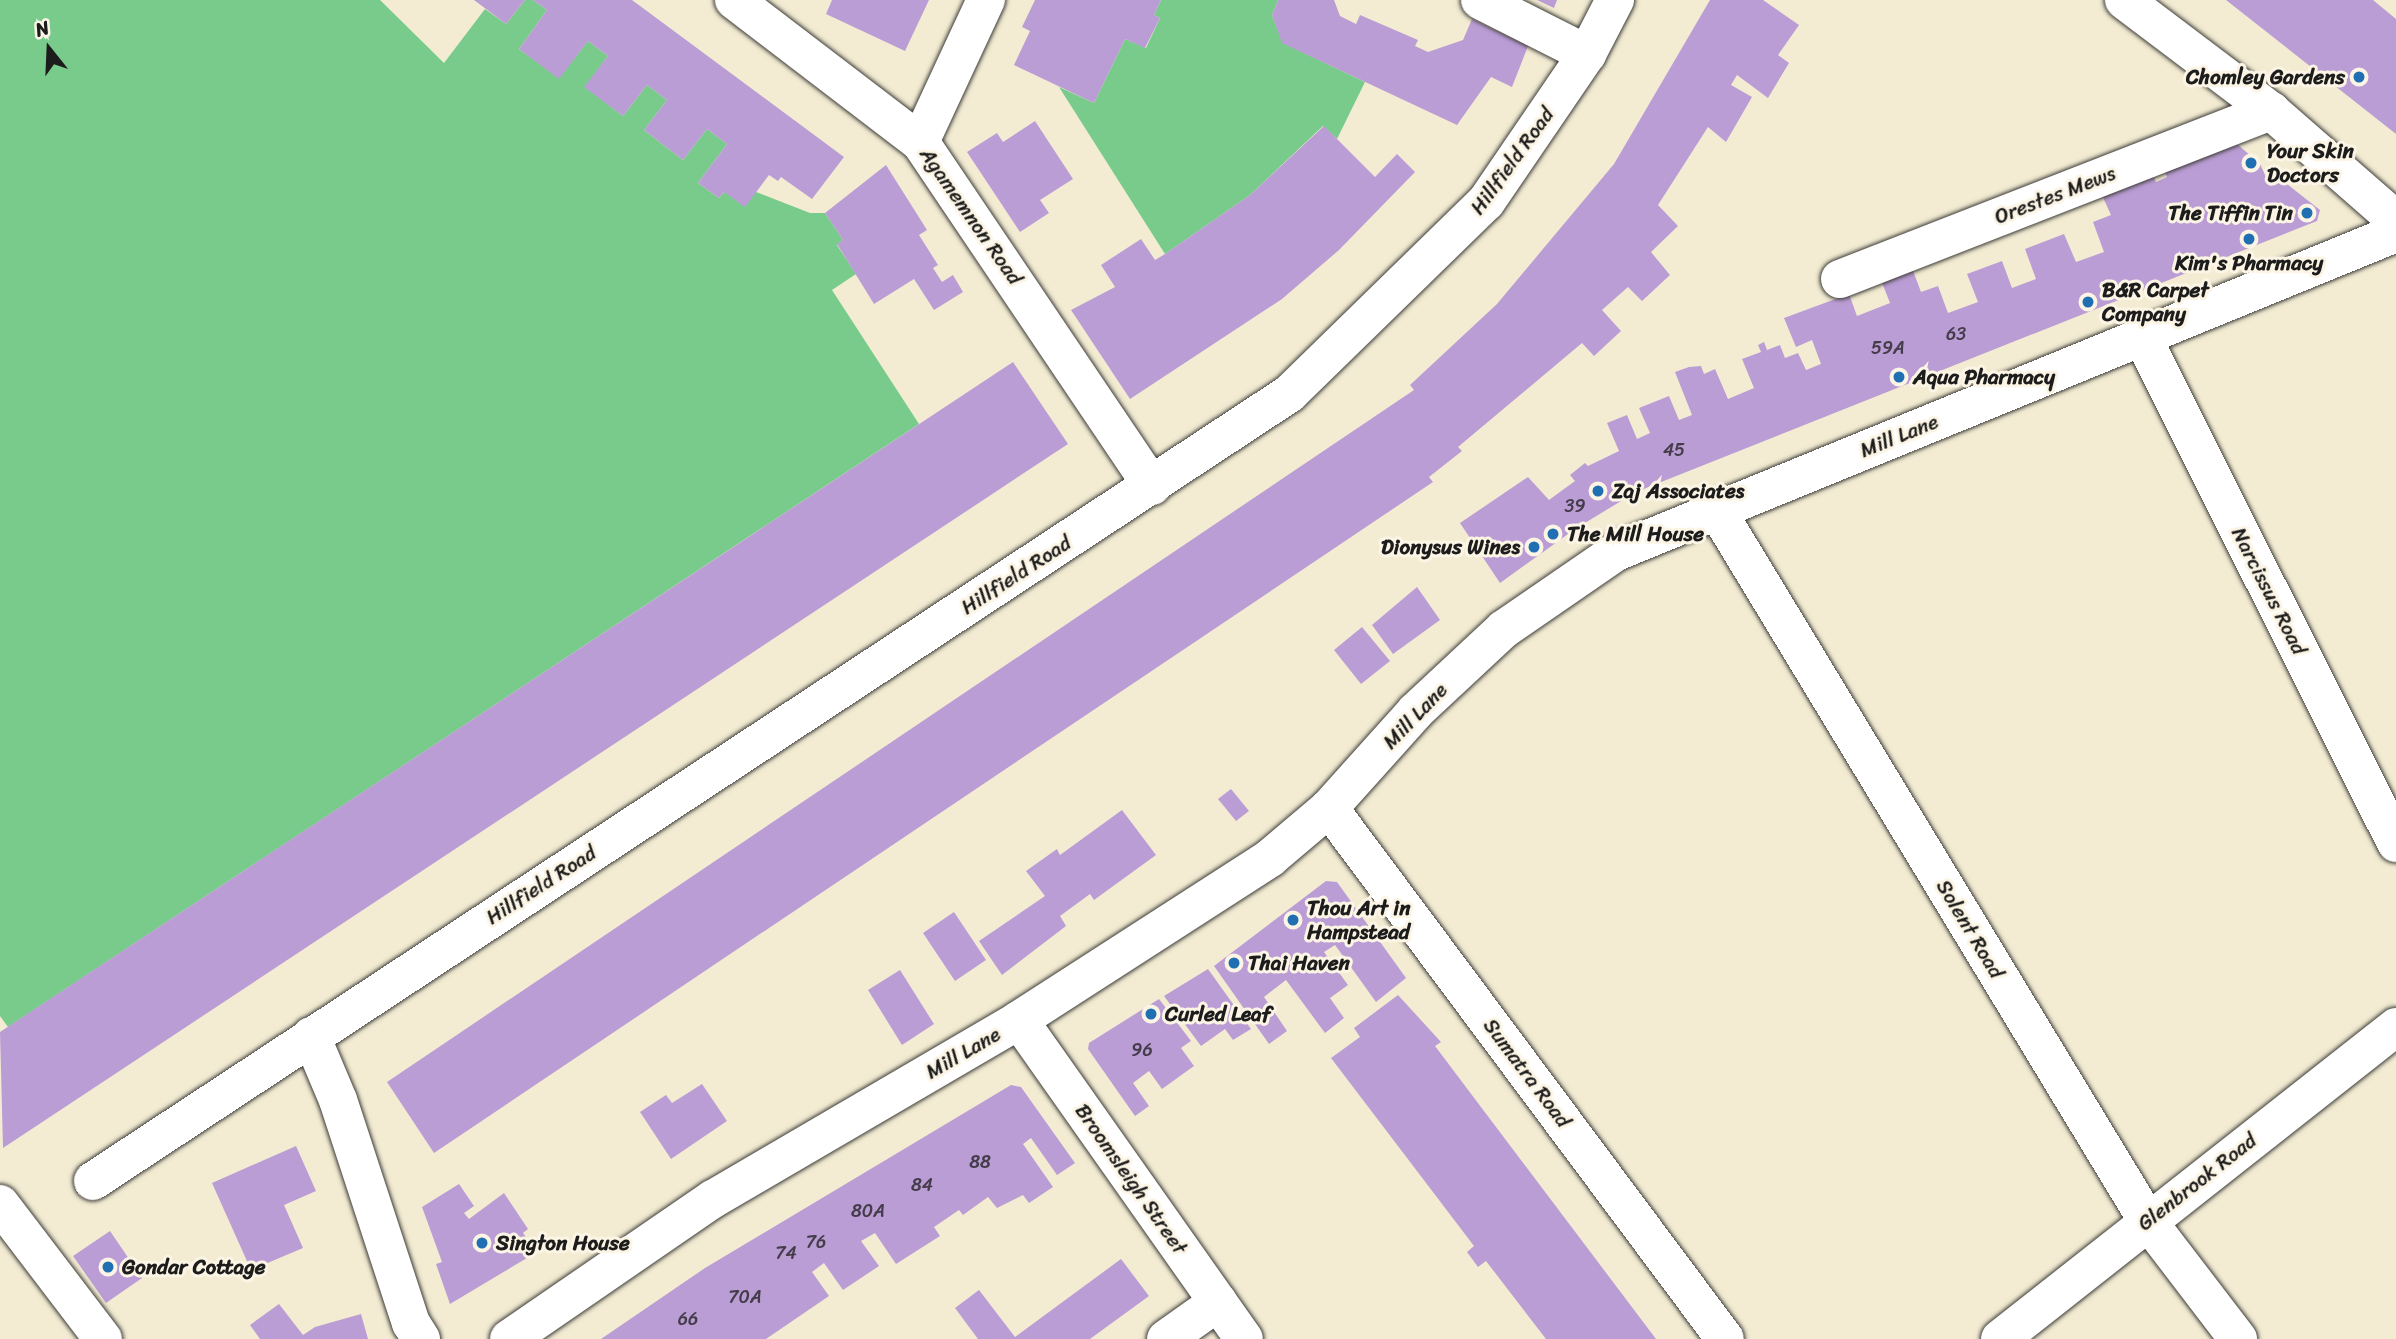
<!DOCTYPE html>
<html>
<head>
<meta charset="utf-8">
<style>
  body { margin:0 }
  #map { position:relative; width:2396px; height:1339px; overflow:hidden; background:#f3ecd3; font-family:Sriracha,sans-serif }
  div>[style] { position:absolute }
  .green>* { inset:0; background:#79cb8c }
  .building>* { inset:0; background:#bb9dd5 }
  .roads { filter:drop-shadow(0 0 2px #3c3b37) drop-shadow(0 0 2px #3c3b37) }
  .minor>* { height:38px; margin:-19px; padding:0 19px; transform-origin:19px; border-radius:19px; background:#fff }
  .dots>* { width:19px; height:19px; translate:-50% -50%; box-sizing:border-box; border:4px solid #fcf5e5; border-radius:50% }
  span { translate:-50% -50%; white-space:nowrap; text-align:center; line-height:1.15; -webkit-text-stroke:6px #fcf5e5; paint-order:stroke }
  .number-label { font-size:18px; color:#443c4a }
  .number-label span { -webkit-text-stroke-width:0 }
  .poi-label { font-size:21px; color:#1c1c1c; font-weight:700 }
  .right { translate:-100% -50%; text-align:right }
  .left { translate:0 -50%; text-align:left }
  .street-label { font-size:21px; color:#1c1c1c }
  .north { position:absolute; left:14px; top:14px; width:70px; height:70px; -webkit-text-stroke:5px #fcf5e5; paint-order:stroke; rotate:342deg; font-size:19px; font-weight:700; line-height:28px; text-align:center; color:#1c1c1c }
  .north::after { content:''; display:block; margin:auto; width:24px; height:32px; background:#1c1c1c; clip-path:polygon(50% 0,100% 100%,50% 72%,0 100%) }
</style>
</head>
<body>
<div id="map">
  <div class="green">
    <i style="clip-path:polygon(0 0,380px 0,444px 63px,485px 9px,506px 24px,525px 0,533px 0,547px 10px,519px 49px,559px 78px,588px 41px,608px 56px,585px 87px,623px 116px,647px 85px,667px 100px,644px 130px,683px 160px,707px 129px,727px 144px,698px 183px,719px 198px,724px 192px,756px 192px,810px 213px,825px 213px,843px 240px,837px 245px,856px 274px,832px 290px,919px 424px,8px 1027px,0 1016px)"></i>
    <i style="clip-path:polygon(1161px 0,1278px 0,1272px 15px,1283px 43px,1365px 82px,1337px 139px,1323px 126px,1250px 195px,1165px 254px,1059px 87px,1094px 103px,1125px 39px,1146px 48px,1160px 18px,1154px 15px)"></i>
  </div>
  <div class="building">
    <i style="clip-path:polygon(474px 0,525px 0,506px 24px)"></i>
    <i style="clip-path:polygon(533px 0,632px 0,844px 157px,812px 199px,781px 177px,778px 181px,769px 175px,745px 207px,724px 192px,719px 198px,698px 183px,727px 144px,707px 129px,683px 160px,644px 130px,667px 100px,647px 85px,623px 116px,584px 87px,608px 56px,588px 41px,559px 79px,519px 49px,547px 10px)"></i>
    <i style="clip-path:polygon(832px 0,929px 0,905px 51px,826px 14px)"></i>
    <i style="clip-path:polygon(1035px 0,1161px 0,1154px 15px,1160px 18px,1145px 48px,1125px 39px,1094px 103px,1014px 65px,1030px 31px,1022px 27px)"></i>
    <i style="clip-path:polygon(1278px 0,1334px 0,1340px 16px,1356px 24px,1360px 15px,1418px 40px,1415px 46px,1428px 52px,1463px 40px,1472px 19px,1528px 46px,1512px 87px,1491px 77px,1457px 125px,1282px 43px,1272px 15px)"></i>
    <i style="clip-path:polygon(1537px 0,1557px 0,1554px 8px)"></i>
    <i style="clip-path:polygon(1710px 0,1763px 0,1799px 25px,1778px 55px,1789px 63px,1768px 98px,1737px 75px,1731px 85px,1752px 97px,1726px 142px,1708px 127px,1658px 205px,1678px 226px,1651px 252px,1670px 275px,1642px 301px,1628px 287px,1602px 310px,1621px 331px,1594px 356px,1582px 343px,1458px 447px,1462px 451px,1429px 477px,1433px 482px,434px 1153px,387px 1082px,1414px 390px,1410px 385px,1497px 304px,1614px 164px)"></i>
    <i style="clip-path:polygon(2226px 0,2373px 0,2396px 19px,2396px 134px)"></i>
    <i style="clip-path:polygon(1035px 121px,1073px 179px,1040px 200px,1049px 213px,1020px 232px,967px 152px,997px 133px,1003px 142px)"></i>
    <i style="clip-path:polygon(1324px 126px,1375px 177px,1397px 154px,1415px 172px,1339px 250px,1282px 299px,1130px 399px,1071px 310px,1115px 287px,1101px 265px,1141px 239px,1155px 260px,1165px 254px,1250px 195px)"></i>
    <i style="clip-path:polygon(2236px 143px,2260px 164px,2270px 186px,2282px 180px,2320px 210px,2317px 221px,1636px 492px,1575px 529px,1500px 583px,1460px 523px,1528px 477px,1549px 500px,1575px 481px,1570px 475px,1585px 463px,1588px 466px,1619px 451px,1607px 423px,1627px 415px,1637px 439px,1650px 433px,1639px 408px,1669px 396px,1679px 420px,1692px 415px,1675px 372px,1689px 367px,1701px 366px,1704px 374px,1715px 369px,1728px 399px,1754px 388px,1742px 359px,1761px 352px,1758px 345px,1764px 342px,1767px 350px,1780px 345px,1785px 358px,1798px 353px,1806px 370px,1821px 364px,1812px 340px,1796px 347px,1784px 318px,1849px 294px,1857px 316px,1890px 303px,1881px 280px,1912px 268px,1921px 292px,1938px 286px,1948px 313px,1978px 302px,1967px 274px,2002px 261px,2012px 288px,2036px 279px,2025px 249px,2064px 234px,2076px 262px,2104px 252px,2093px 222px,2111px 215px,2101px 193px,2152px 172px,2156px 182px,2167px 177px,2163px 168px)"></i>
    <i style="clip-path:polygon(886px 165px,927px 230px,919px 235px,938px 265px,933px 268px,942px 282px,953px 275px,963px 292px,934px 310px,914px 279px,874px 304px,837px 244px,843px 240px,825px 213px)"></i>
    <i style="clip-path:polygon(1013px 362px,1068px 444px,3px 1148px,0 1032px)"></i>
    <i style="clip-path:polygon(1417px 587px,1440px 620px,1393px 654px,1372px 625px)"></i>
    <i style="clip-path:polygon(1362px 627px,1390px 661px,1361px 684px,1334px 650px)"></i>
    <i style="clip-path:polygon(1231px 789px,1249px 811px,1236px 821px,1218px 799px)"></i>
    <i style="clip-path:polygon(1122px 810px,1156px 855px,1094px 900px,1090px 894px,1060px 916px,1066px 926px,1002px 975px,979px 941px,1045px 896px,1026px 871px,1057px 849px,1060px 855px)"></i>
    <i style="clip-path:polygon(1326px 881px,1337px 882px,1406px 978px,1376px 1002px,1335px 945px,1324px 952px,1348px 985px,1330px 998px,1344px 1018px,1325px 1033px,1286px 980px,1264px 997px,1287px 1031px,1269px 1044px,1214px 966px)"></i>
    <i style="clip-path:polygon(954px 912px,986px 960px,955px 981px,923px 933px)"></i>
    <i style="clip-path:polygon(1208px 969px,1251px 1029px,1233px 1040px,1225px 1029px,1201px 1046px,1164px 996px)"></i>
    <i style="clip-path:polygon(900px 970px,934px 1024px,902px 1045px,868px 990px)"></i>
    <i style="clip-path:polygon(1398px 995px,1441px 1042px,1435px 1046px,1656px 1339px,1546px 1339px,1486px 1261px,1478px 1267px,1467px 1252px,1474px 1246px,1331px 1058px,1360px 1037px,1354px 1028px)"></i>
    <i style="clip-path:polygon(1159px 999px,1191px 1041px,1181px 1048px,1194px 1066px,1162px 1089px,1149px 1071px,1133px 1083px,1149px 1106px,1135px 1116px,1088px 1049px,1089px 1043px)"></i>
    <i style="clip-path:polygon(702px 1084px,727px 1121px,671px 1159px,640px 1112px,666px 1095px,672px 1103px)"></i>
    <i style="clip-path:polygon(1011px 1085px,1021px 1087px,1075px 1163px,1057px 1175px,1031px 1138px,1023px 1144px,1053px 1187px,1029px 1203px,1023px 1195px,997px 1208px,988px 1197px,963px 1215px,959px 1210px,934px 1227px,940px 1236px,896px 1264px,875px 1233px,861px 1241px,879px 1266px,843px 1290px,824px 1263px,812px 1272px,829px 1296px,766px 1339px,601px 1339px,705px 1268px)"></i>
    <i style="clip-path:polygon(296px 1146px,316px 1191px,284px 1205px,303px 1248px,251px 1270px,212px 1183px)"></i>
    <i style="clip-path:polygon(459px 1184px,474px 1206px,464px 1213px,469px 1219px,504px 1193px,528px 1229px,523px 1233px,537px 1252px,450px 1304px,436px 1264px,442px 1262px,422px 1207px)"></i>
    <i style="clip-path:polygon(110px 1231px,142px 1278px,106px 1303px,73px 1256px)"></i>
    <i style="clip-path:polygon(1121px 1259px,1149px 1296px,1090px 1339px,978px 1339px,955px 1308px,979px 1290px,1015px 1337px)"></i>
    <i style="clip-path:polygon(279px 1304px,303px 1335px,315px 1327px,361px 1314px,368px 1339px,260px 1339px,250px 1325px)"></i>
  </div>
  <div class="roads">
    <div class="minor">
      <i style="left:734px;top:0;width:234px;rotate:37.4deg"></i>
      <i style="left:920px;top:142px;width:415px;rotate:56deg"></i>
      <i style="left:1480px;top:0;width:120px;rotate:26.8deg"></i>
      <i style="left:2124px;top:0;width:184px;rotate:37.1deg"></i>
      <i style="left:2271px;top:111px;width:166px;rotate:41.1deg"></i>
      <i style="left:920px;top:142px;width:157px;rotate:-65.1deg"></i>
      <i style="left:1840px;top:279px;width:463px;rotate:-21.3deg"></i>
      <i style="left:2143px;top:339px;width:564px;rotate:63.34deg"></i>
      <i style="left:1716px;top:509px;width:831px;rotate:58.78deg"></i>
      <i style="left:2147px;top:1220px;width:150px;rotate:52.6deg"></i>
      <i style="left:1329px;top:808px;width:662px;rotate:53.29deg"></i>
      <i style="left:1019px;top:1020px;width:390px;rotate:54.8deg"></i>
      <i style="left:311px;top:1036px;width:69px;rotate:67.1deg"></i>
      <i style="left:338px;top:1100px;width:235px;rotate:71.9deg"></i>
      <i style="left:411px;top:1323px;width:19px;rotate:58deg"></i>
      <i style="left:93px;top:1181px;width:1432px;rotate:-33.35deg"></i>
      <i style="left:1289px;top:394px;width:275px;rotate:-44.3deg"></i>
      <i style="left:1486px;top:202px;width:179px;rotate:-55.7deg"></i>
      <i style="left:1587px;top:54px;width:61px;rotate:-62.6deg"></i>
      <i style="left:0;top:1204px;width:170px;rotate:52.7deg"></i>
      <i style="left:509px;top:1339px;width:247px;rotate:-34.5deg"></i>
      <i style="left:713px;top:1199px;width:355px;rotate:-30.3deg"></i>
      <i style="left:1019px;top:1020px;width:299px;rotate:-32.8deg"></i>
      <i style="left:1270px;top:858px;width:77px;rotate:-40.3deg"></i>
      <i style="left:1329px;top:808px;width:130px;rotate:-48.1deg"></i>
      <i style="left:1416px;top:711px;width:120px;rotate:-43deg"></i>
      <i style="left:1504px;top:629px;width:136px;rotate:-34.5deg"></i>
      <i style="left:1616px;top:552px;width:843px;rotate:-22.24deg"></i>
      <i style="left:1166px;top:1339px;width:64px;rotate:-35.4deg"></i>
      <i style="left:2000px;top:1339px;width:504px;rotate:-38.23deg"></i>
    </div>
  </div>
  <div class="dots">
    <i style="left:2359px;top:77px;background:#1f6fb2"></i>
    <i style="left:2251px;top:163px;background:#1f6fb2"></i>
    <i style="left:2307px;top:213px;background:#1f6fb2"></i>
    <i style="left:2249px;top:239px;background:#1f6fb2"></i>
    <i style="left:2088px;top:302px;background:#1f6fb2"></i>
    <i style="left:1899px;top:377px;background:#1f6fb2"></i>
    <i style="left:1598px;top:491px;background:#1f6fb2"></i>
    <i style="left:1553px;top:534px;background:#1f6fb2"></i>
    <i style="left:1534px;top:547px;background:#1f6fb2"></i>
    <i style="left:1293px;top:920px;background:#1f6fb2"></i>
    <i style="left:1234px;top:963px;background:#1f6fb2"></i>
    <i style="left:1151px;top:1014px;background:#1f6fb2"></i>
    <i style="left:482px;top:1243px;background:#1f6fb2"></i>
    <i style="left:108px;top:1267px;background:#1f6fb2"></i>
  </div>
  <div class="number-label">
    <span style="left:1956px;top:334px">63</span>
    <span style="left:1888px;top:348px">59A</span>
    <span style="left:1674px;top:450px">45</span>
    <span style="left:1575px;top:506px">39</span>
    <span style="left:1142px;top:1050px">96</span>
    <span style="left:980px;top:1162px">88</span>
    <span style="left:922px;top:1185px">84</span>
    <span style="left:868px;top:1211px">80A</span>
    <span style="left:816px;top:1242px">76</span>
    <span style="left:786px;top:1253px">74</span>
    <span style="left:745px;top:1297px">70A</span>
    <span style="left:688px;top:1319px">66</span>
  </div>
  <div class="poi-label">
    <span class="right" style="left:2345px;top:77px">Chomley Gardens</span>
    <span class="left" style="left:2267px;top:163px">Your Skin<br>Doctors</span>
    <span class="right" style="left:2293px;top:213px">The Tiffin Tin</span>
    <span style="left:2249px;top:263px">Kim's Pharmacy</span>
    <span class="left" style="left:2102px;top:302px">B&amp;R Carpet<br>Company</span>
    <span class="left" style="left:1913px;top:377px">Aqua Pharmacy</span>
    <span class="left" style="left:1612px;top:491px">Zaj Associates</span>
    <span class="left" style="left:1567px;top:534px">The Mill House</span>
    <span class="right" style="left:1520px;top:547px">Dionysus Wines</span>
    <span class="left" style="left:1307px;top:920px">Thou Art in<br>Hampstead</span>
    <span class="left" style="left:1248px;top:963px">Thai Haven</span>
    <span class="left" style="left:1165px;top:1014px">Curled Leaf</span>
    <span class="left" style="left:496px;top:1243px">Sington House</span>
    <span class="left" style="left:122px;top:1267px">Gondar Cottage</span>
  </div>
  <div class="street-label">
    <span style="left:1512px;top:161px;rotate:-54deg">Hillfield Road</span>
    <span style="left:2055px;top:195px;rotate:-21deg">Orestes Mews</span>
    <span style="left:971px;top:216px;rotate:55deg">Agamemnon Road</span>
    <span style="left:1899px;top:436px;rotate:-22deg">Mill Lane</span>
    <span style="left:1016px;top:575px;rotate:-33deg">Hillfield Road</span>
    <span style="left:2269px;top:591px;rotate:63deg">Narcissus Road</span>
    <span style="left:1415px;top:716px;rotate:-46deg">Mill Lane</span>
    <span style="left:541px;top:885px;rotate:-33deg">Hillfield Road</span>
    <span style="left:1970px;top:929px;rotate:59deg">Solent Road</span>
    <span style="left:963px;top:1053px;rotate:-30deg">Mill Lane</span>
    <span style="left:1527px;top:1073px;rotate:53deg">Sumatra Road</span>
    <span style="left:1131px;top:1179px;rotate:55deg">Broomsleigh Street</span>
    <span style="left:2197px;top:1182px;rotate:-38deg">Glenbrook Road</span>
  </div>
  <div class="north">N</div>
</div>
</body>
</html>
